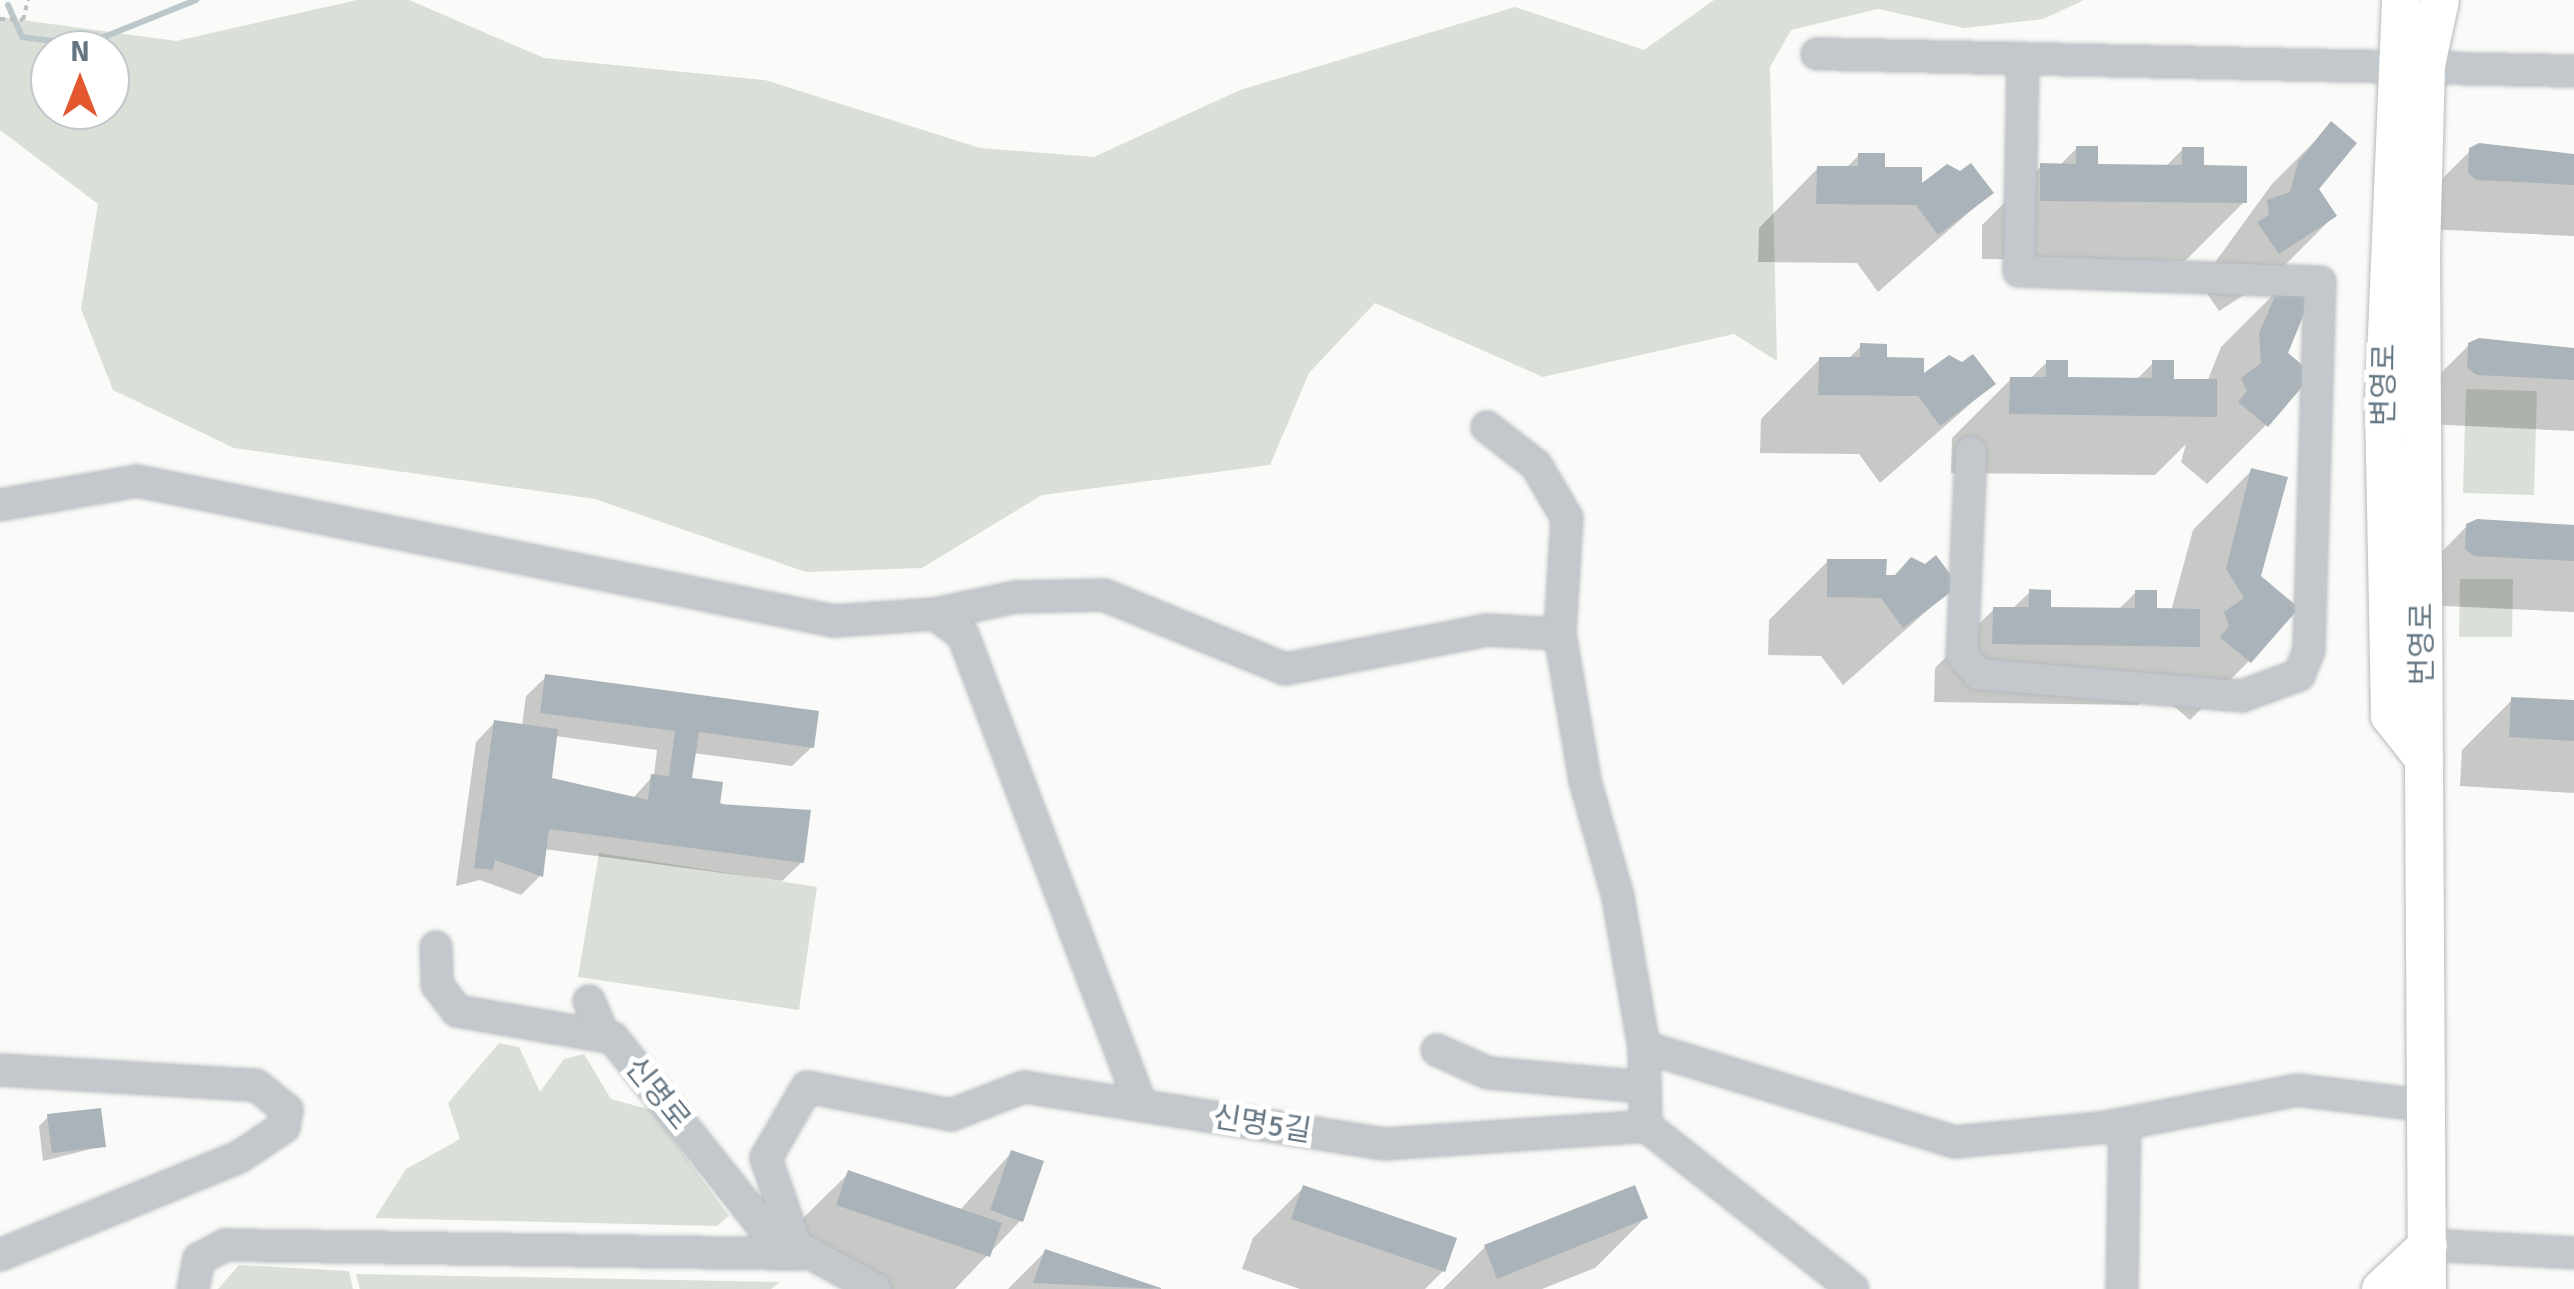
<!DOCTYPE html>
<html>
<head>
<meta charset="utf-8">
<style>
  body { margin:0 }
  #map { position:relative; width:2574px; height:1289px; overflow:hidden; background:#fafaf8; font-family:Signika,"Noto Sans KR",sans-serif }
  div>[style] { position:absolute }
  .green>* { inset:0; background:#dadfd7 }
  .shadow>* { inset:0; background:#0003 }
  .stream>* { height:6px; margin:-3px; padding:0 3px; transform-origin:3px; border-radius:3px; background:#bbc7cb }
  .building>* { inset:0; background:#aab3b9 }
  .path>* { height:4px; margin-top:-2px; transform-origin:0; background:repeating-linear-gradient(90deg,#bbbfc2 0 5px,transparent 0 10px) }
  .roads { filter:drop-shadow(0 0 2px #b5babe) drop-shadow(0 0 2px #b5babe) }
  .minor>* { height:30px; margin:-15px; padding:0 15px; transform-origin:15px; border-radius:15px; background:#c3c8cc }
  .major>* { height:38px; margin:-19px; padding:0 19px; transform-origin:19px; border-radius:19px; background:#fff }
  span { translate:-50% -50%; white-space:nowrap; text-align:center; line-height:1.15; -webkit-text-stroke:10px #fff; paint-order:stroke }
  .street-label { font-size:30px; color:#657683 }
  .north { position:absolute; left:30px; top:30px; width:100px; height:100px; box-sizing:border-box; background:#fff; border:2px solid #c1c8cd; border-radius:50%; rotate:0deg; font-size:28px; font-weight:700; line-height:40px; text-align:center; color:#657683 }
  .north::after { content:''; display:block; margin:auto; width:35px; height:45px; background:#e4572e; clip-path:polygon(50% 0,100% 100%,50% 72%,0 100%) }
</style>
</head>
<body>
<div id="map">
  <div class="green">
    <i style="clip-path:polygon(evenodd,357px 0,409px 0,544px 58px,765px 80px,980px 148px,1094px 157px,1240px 90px,1515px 7px,1644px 50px,1714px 0,2084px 0,2043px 19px,1964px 28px,1878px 9px,1791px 30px,1770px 67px,1777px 361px,1734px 334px,1543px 377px,1375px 303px,1309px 373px,1270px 465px,1042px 495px,922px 568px,806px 572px,595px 499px,234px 448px,113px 390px,81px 309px,98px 204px,0 130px,0 17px,176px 41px,357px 0,50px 50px,110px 50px,110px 110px,50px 110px,50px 50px)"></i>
    <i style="clip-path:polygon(2466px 389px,2537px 391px,2534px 495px,2463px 493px)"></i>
    <i style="clip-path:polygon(2460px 579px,2513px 579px,2512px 637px,2459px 637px)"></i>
    <i style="clip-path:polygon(599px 853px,817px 887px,799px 1010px,578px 977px)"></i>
    <i style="clip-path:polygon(499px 1043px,519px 1047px,540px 1092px,564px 1059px,584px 1054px,611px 1099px,651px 1110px,729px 1216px,717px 1226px,375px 1218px,406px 1169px,460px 1139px,448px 1103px)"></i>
    <i style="clip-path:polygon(239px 1265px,349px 1271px,353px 1289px,218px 1289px)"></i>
    <i style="clip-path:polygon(356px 1274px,780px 1282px,771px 1289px,360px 1289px)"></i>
  </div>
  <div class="shadow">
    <i style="clip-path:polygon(2331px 125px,2316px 189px,2334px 216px,2275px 275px,2219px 311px,2200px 283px,2272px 184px)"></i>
    <i style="clip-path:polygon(2077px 148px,2095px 166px,2165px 167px,2183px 149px,2244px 202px,2185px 261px,1982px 259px,1982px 225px,2041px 166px,2059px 166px)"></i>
    <i style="clip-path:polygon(2470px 151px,2574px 156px,2574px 236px,2427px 229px,2420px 201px)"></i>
    <i style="clip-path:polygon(1859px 155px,1919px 188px,1991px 193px,1878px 292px,1857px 263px,1758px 262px,1759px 228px,1818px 168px,1845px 169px)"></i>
    <i style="clip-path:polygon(2280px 288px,2285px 354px,2266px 425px,2207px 484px,2181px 462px,2186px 444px,2155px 475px,1951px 473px,1952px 438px,2011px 379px,2029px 380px,2047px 362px,2065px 380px,2135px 381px,2153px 363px,2171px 381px,2207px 382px,2221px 347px)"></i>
    <i style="clip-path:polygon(2469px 345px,2574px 351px,2574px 431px,2426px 424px,2419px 395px)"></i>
    <i style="clip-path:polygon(1861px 346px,1922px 378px,1993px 384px,1880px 483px,1859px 454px,1760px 453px,1761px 419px,1820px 359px,1847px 360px)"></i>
    <i style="clip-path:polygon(2252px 470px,2259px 577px,2249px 661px,2190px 720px,2163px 697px,2167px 676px,2138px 705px,1934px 702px,1935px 668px,1994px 609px,2012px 609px,2030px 592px,2048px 609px,2118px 610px,2136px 592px,2154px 611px,2171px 611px,2193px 530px)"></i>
    <i style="clip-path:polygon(2467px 526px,2574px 532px,2574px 612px,2424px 605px,2417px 577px)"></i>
    <i style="clip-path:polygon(1828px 561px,1884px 578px,1955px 586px,1843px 685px,1821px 656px,1768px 655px,1769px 620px)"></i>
    <i style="clip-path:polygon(evenodd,546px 677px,812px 747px,792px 766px,693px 753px,690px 780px,802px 862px,782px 881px,544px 849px,540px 876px,521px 895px,480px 880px,456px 886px,476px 742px,495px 722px,522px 726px,526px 696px,546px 677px,555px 736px,657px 750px,654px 775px,632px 799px,549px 780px,555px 736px)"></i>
    <i style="clip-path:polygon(2512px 700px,2574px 703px,2574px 793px,2460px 786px,2462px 750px)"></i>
    <i style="clip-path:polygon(48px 1117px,103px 1146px,43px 1161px,39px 1126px)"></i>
    <i style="clip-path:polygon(1012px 1152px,1021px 1220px,955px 1289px,888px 1289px,788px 1255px,798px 1223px,849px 1173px,959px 1211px)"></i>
    <i style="clip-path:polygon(1303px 1188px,1443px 1271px,1425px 1289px,1300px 1289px,1242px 1269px,1253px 1238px)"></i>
    <i style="clip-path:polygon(1645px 1218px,1595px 1268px,1542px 1289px,1443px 1289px,1485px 1247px)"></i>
    <i style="clip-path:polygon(1045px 1252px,1155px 1289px,1008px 1289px)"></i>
  </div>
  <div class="stream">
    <i style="left:8px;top:5px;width:35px;rotate:66deg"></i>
    <i style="left:22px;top:37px;width:63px;rotate:7.4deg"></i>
    <i style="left:84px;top:45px;width:121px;rotate:-21.9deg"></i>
  </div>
  <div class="building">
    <i style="clip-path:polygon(2331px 121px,2357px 143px,2319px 189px,2337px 216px,2279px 254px,2257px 222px,2269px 215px,2267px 200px,2290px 192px,2298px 162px)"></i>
    <i style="clip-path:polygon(2479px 143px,2574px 154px,2574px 185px,2477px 180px,2468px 173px,2469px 148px)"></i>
    <i style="clip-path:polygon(2076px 146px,2098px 146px,2098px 164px,2182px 165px,2182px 147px,2204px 147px,2204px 165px,2247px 166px,2247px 203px,2040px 201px,2040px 163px,2076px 164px)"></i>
    <i style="clip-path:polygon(1858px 153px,1885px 153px,1885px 167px,1922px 167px,1922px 183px,1947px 164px,1960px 171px,1971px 163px,1994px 193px,1938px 235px,1916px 205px,1816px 204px,1817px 166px,1858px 166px)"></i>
    <i style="clip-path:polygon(2280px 285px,2311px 297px,2288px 353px,2313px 374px,2268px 427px,2238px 402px,2247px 391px,2241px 378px,2261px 363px,2259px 333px)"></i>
    <i style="clip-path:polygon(2479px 338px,2574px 348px,2574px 380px,2477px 375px,2467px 368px,2468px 343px)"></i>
    <i style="clip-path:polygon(1860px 343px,1887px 344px,1887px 357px,1924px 358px,1924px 373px,1949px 355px,1962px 362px,1973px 354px,1996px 384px,1940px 426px,1918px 396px,1818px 395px,1819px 357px,1860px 357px)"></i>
    <i style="clip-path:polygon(2046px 360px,2068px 360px,2068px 377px,2152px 378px,2152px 360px,2174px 360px,2174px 379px,2217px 379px,2217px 417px,2009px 414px,2010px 377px,2046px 377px)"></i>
    <i style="clip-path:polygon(2251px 468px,2288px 477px,2261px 576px,2299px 608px,2251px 663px,2220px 637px,2229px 626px,2224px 612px,2244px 598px,2226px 569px)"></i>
    <i style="clip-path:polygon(2477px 519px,2574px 525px,2574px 561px,2474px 556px,2465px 549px,2466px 524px)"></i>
    <i style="clip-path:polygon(1936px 555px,1959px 586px,1903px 628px,1881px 598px,1827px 597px,1827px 559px,1887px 559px,1886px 575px,1895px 575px,1911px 557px,1925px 564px)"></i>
    <i style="clip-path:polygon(2029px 589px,2051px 590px,2051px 607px,2135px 608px,2135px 590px,2157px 590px,2157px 608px,2200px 609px,2200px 647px,1992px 644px,1993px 607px,2029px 607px)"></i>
    <i style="clip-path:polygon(545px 674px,819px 711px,814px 748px,699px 732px,692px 778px,723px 782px,720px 804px,811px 810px,804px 863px,549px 829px,543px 877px,495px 860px,493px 870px,474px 868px,494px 720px,558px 729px,552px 778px,648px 800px,651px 774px,669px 776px,675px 731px,540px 713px)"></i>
    <i style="clip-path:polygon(2511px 697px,2574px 700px,2574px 741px,2509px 737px)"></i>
    <i style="clip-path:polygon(101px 1108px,106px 1147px,52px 1153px,47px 1114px)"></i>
    <i style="clip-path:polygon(1011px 1150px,1044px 1161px,1023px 1222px,990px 1210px)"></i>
    <i style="clip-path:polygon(848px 1170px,1002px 1223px,990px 1257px,836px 1205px)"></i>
    <i style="clip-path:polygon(1303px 1185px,1457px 1238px,1445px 1272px,1291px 1219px)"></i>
    <i style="clip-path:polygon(1635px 1185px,1648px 1218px,1497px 1279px,1484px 1245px)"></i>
    <i style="clip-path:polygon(1045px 1249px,1161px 1288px,1161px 1289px,1033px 1283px)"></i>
  </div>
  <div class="path">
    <i style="left:0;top:19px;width:23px;rotate:2deg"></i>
    <i style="left:23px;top:20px;width:21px;rotate:-76deg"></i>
  </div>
  <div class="roads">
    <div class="minor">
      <i style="left:1817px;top:54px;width:757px;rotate:1.29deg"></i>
      <i style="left:1487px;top:427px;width:62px;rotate:37.8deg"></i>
      <i style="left:1536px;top:465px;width:61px;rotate:59.7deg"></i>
      <i style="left:1567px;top:518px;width:116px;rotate:93.5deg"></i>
      <i style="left:1560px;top:634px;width:149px;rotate:80.3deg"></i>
      <i style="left:1585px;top:781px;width:121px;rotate:74.1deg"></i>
      <i style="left:1618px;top:897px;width:152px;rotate:80.2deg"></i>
      <i style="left:1644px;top:1047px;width:79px;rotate:88.5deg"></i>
      <i style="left:1971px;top:452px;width:203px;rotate:92.5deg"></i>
      <i style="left:1962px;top:655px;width:25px;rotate:50deg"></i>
      <i style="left:1978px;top:674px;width:265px;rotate:4.8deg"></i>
      <i style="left:2242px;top:696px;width:61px;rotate:-20.2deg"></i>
      <i style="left:2299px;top:675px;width:27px;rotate:-68deg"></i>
      <i style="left:2309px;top:650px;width:368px;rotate:-88.3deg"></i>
      <i style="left:2320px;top:282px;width:301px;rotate:-177.9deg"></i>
      <i style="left:2019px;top:271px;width:213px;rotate:-88.9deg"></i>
      <i style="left:0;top:505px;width:139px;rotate:-9.9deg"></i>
      <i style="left:137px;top:481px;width:711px;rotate:11.36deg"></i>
      <i style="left:834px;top:621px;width:101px;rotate:-4deg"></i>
      <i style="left:935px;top:614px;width:35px;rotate:37deg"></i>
      <i style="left:963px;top:635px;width:503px;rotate:69.26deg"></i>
      <i style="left:935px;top:614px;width:83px;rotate:-11.9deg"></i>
      <i style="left:1016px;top:597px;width:88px;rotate:-1.3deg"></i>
      <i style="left:1104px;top:595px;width:196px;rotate:22.2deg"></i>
      <i style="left:1285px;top:669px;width:206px;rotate:-10.9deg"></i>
      <i style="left:1487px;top:630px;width:73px;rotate:3.1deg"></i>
      <i style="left:436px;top:947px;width:38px;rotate:88deg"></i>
      <i style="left:437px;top:985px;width:33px;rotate:52deg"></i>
      <i style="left:457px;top:1011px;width:158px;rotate:9.8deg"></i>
      <i style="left:613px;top:1038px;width:244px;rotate:51.5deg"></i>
      <i style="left:765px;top:1229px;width:126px;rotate:28.4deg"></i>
      <i style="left:589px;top:1001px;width:38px;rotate:67deg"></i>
      <i style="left:1644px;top:1047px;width:325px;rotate:17deg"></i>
      <i style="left:1955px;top:1142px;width:153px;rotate:-5.6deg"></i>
      <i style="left:2107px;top:1127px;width:194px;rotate:-11deg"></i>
      <i style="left:2297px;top:1090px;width:131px;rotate:7deg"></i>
      <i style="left:1437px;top:1050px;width:56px;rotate:24.3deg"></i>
      <i style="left:1488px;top:1073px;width:158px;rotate:5.1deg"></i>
      <i style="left:0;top:1070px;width:256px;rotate:3.4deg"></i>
      <i style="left:256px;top:1085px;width:40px;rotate:39deg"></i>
      <i style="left:287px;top:1110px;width:17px;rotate:100deg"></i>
      <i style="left:284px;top:1127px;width:54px;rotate:146.3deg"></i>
      <i style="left:239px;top:1157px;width:258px;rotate:157.7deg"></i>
      <i style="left:2428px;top:1245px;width:146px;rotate:3.1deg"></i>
      <i style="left:799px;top:1254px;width:102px;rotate:-109deg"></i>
      <i style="left:766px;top:1158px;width:82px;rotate:-60deg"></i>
      <i style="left:807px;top:1087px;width:147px;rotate:11deg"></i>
      <i style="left:951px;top:1115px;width:78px;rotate:-21deg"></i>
      <i style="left:1024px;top:1087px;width:365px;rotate:9deg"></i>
      <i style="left:1385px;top:1144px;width:262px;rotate:-3.9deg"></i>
      <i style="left:1646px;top:1126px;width:263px;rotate:38.2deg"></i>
      <i style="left:193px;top:1289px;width:31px;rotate:-79deg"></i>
      <i style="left:199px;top:1259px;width:30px;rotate:-28deg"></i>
      <i style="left:225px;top:1245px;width:574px;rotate:0.9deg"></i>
      <i style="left:2122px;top:1289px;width:165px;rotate:-89deg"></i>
    </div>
    <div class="major">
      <i style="left:2401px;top:0;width:402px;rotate:92.4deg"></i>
      <i style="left:2384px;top:402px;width:314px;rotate:88.9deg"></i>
      <i style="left:2390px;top:716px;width:55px;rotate:51.7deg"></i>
      <i style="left:2381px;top:1289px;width:64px;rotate:-43.1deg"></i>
      <i style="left:2427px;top:1289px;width:1034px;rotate:-90.33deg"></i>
      <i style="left:2421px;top:255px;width:190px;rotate:-88.5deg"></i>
      <i style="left:2426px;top:65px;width:66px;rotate:-77.8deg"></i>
    </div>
  </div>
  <div class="street-label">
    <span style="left:2385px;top:385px;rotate:-89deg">변영로</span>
    <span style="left:2423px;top:644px;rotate:-90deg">번영로</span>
    <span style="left:657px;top:1094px;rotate:51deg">신명로</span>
    <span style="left:1262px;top:1125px;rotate:9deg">신명5길</span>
  </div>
  <div class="north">N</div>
</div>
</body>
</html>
